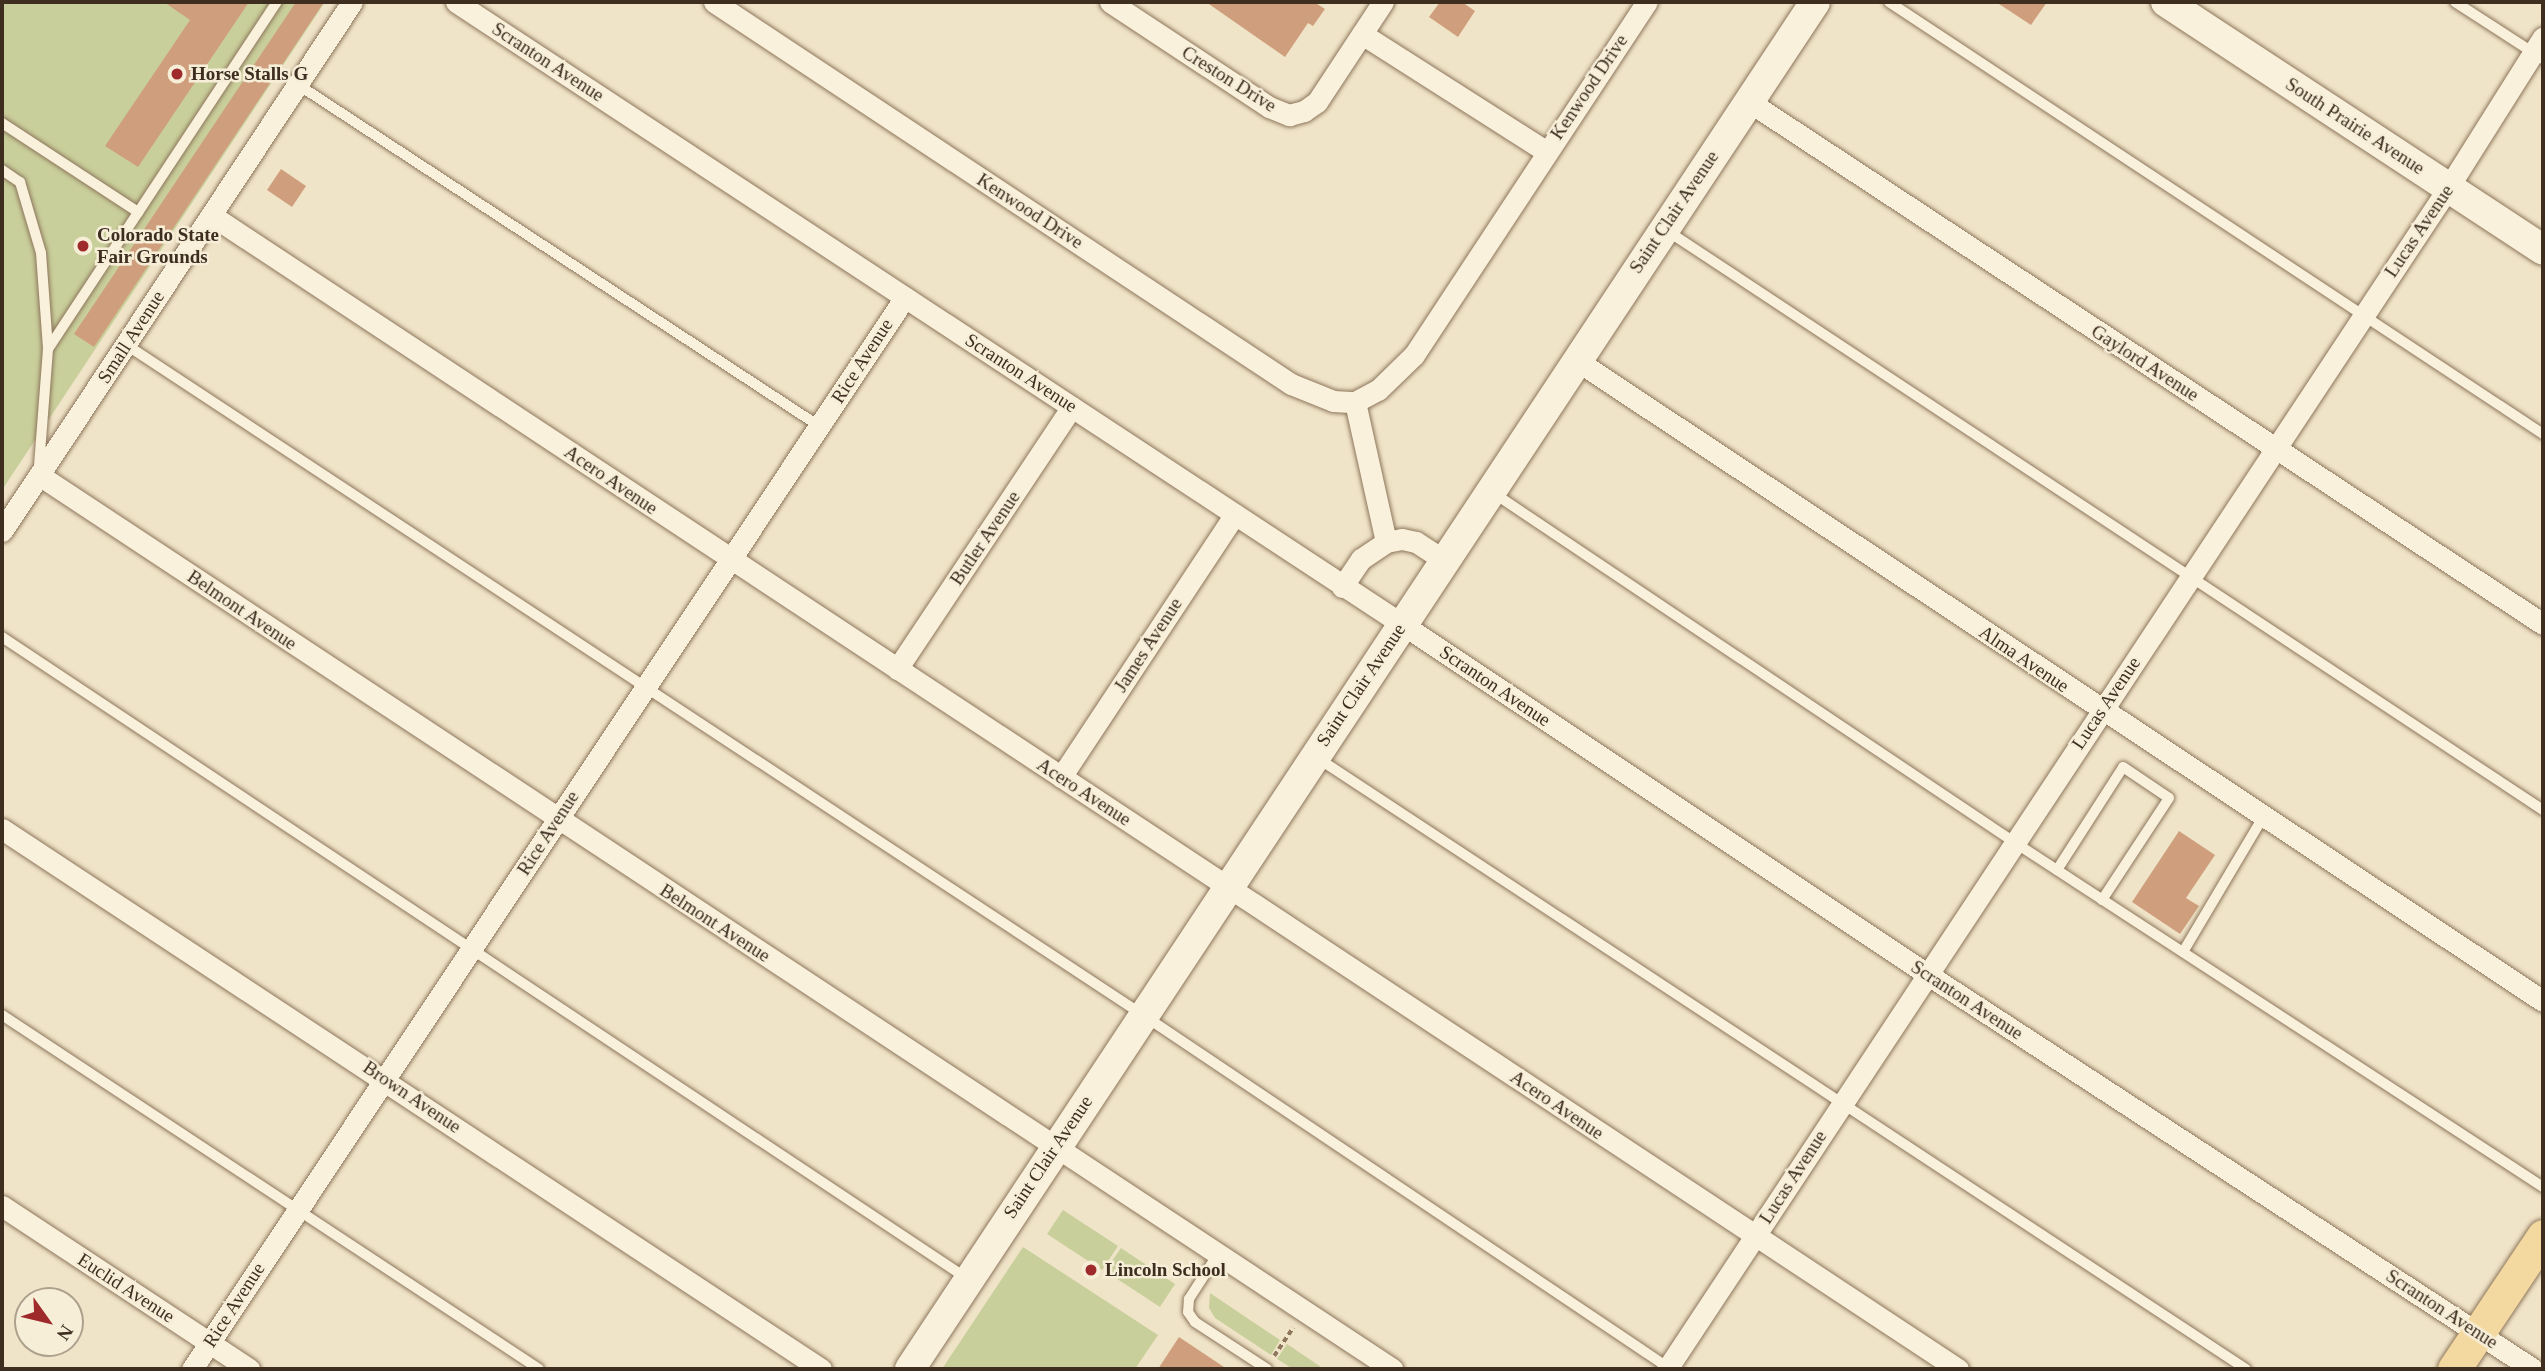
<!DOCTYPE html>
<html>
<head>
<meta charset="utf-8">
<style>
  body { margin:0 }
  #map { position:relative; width:2545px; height:1371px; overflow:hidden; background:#f0e4c8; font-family:Georgia,serif }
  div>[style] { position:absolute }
  .green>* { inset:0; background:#c9cf9b }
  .building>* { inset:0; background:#cf9f7d }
  .path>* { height:3.5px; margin-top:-1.75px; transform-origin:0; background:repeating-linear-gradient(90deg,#8d765c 0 5px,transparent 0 8.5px) }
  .roads { filter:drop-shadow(0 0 2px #8d765c) drop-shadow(0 0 2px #8d765c) }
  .lane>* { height:10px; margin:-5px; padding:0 5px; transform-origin:5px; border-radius:5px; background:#faf1dc }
  .street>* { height:21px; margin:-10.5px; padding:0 10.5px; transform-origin:10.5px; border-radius:10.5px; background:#faf1dc }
  .secondary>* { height:30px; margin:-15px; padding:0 15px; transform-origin:15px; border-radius:15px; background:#faf1dc }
  .primary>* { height:33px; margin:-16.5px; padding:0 16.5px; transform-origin:16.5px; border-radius:16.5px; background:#f3d9a0 }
  .dots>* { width:19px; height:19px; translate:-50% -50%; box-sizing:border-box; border:4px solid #f7eed8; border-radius:50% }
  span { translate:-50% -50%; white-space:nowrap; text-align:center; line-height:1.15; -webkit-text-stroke:5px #f7eed8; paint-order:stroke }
  .street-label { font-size:19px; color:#3d2e20 }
  .poi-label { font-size:19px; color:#3d2e20; font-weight:700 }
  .left { translate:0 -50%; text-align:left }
  .frame { position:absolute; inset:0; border:4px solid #3d2e20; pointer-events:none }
  .north { position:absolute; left:14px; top:1287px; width:70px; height:70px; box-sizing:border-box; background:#f7eed8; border:2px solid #ada18e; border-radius:50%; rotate:124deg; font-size:19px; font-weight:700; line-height:28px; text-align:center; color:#3d2e20 }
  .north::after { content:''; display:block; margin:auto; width:24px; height:32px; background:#9e2a2b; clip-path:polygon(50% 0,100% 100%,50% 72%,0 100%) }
</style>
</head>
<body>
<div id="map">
  <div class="green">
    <i style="clip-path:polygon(2px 2px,325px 2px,2px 490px)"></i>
    <i style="clip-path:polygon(1063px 1210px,1118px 1246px,1102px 1270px,1047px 1234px)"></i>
    <i style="clip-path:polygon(1023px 1247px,1158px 1335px,1135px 1369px,942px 1369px)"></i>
    <i style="clip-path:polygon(1121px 1248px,1175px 1284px,1160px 1307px,1105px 1271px)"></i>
    <i style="clip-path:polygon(1210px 1293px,1280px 1340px,1271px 1355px,1215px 1318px,1209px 1308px)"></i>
    <i style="clip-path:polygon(1287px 1344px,1324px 1369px,1293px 1369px,1277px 1359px)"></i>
  </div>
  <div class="building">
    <i style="clip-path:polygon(164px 2px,249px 2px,138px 167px,105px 146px,190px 20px)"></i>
    <i style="clip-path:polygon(296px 2px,324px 2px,94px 347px,74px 334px)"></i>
    <i style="clip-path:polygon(1206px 2px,1314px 2px,1325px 9px,1313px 26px,1308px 23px,1285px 57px)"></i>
    <i style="clip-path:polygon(1440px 2px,1462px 2px,1475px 11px,1458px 37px,1429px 17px)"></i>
    <i style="clip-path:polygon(1996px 2px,2047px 2px,2031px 25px)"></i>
    <i style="clip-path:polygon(281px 169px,306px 186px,292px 207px,267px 190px)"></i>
    <i style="clip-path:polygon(2179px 831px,2215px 855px,2186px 898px,2199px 906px,2180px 934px,2132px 902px)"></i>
    <i style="clip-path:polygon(1179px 1337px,1227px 1369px,1158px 1369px)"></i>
  </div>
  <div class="path">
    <i style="left:1274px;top:1356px;width:34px;rotate:-56deg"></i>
  </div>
  <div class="roads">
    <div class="lane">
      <i style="left:1889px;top:2px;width:784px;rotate:33.45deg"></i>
      <i style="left:2455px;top:2px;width:105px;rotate:32.9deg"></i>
      <i style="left:297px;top:84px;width:624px;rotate:33.23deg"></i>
      <i style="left:2px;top:123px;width:163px;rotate:33.2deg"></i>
      <i style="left:2px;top:170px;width:22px;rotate:34deg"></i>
      <i style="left:20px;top:182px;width:74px;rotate:73.5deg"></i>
      <i style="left:41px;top:253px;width:96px;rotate:85.8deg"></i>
      <i style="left:1666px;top:230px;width:1051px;rotate:33.48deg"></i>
      <i style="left:125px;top:344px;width:1219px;rotate:33.39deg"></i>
      <i style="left:1143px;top:1015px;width:633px;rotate:33.87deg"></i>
      <i style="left:39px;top:466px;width:117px;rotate:-85.6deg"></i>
      <i style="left:48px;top:349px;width:416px;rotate:-56.6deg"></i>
      <i style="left:1492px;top:492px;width:628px;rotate:33.84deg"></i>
      <i style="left:2014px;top:842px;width:632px;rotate:33.11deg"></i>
      <i style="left:2px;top:637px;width:1160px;rotate:33.61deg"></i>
      <i style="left:1316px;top:757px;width:1113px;rotate:33.35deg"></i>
      <i style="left:2057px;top:870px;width:122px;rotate:-57.3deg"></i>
      <i style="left:2123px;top:767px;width:55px;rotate:34deg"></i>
      <i style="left:2169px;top:798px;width:122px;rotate:123.3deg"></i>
      <i style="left:2183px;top:952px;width:157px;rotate:-59.3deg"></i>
      <i style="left:2px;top:1015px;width:643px;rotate:33.39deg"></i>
      <i style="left:1218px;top:1254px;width:54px;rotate:122.8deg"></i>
      <i style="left:1189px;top:1299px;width:13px;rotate:94deg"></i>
      <i style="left:1188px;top:1312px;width:12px;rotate:55deg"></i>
      <i style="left:1195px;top:1322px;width:86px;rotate:33.1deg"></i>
    </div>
    <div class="street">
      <i style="left:456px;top:2px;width:1132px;rotate:33.33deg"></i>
      <i style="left:1402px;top:624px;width:631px;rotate:33.69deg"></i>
      <i style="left:1927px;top:974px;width:723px;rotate:33.1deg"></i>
      <i style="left:714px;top:2px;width:692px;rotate:33.51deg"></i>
      <i style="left:1291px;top:384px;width:45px;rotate:22deg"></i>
      <i style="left:1333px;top:401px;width:22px;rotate:3deg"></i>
      <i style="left:1355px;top:402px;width:143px;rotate:77.5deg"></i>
      <i style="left:1386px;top:542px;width:16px;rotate:-11deg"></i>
      <i style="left:1402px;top:539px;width:14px;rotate:12deg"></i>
      <i style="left:1416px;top:542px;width:33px;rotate:33deg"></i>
      <i style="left:1110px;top:2px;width:191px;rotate:33.4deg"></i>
      <i style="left:1269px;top:107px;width:22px;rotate:22deg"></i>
      <i style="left:1289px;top:115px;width:16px;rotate:-15deg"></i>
      <i style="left:1304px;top:111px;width:16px;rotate:-35deg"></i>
      <i style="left:1317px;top:102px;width:120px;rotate:-56.6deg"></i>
      <i style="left:1362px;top:34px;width:218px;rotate:32.5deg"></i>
      <i style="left:1748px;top:101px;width:952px;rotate:33.34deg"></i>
      <i style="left:211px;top:215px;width:2094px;rotate:33.45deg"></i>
      <i style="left:1576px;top:360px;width:1160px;rotate:33.54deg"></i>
      <i style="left:1355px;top:402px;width:26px;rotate:-28deg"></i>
      <i style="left:1378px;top:390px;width:50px;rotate:-44.2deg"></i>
      <i style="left:1414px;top:355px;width:423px;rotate:-56.6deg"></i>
      <i style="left:39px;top:475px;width:1622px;rotate:33.45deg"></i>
      <i style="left:2px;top:531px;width:634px;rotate:-56.51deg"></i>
      <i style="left:1342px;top:587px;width:34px;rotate:-56deg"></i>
      <i style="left:1361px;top:559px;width:30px;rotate:-34deg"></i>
      <i style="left:897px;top:669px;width:315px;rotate:-56.3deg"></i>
      <i style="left:1061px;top:777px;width:315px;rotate:-56.5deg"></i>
      <i style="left:2px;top:829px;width:981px;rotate:33.4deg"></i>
      <i style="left:2px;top:1206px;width:296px;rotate:33.4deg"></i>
      <i style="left:192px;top:1369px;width:1287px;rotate:-56.37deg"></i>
      <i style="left:1667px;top:1369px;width:1416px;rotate:-56.52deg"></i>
      <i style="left:2448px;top:188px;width:178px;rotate:-57.8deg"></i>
    </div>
    <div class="secondary">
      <i style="left:2166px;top:2px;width:451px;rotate:33.3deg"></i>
      <i style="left:910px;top:1369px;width:1639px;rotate:-56.49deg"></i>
    </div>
    <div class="primary">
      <i style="left:2454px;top:1369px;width:160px;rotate:-56.2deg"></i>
    </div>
  </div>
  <div class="dots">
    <i style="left:177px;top:74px;background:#9e2a2b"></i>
    <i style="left:83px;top:246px;background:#9e2a2b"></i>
    <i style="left:1091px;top:1270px;background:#9e2a2b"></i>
  </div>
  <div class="street-label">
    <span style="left:548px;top:62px;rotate:33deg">Scranton Avenue</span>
    <span style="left:1229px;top:79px;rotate:32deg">Creston Drive</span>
    <span style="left:1589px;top:87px;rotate:-56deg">Kenwood Drive</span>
    <span style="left:2355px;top:126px;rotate:33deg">South Prairie Avenue</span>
    <span style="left:1030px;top:211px;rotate:33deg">Kenwood Drive</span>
    <span style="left:1674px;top:212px;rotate:-56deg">Saint Clair Avenue</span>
    <span style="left:2419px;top:231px;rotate:-56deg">Lucas Avenue</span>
    <span style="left:131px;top:337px;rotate:-57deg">Small Avenue</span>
    <span style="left:862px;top:361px;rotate:-57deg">Rice Avenue</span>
    <span style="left:2145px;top:363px;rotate:33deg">Gaylord Avenue</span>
    <span style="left:1021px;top:373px;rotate:33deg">Scranton Avenue</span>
    <span style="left:611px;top:480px;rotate:34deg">Acero Avenue</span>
    <span style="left:985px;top:538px;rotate:-56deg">Butler Avenue</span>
    <span style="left:242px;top:610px;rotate:34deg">Belmont Avenue</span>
    <span style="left:1148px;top:645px;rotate:-57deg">James Avenue</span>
    <span style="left:2024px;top:659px;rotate:34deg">Alma Avenue</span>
    <span style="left:1361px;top:685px;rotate:-56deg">Saint Clair Avenue</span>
    <span style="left:1495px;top:686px;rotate:34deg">Scranton Avenue</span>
    <span style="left:2106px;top:703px;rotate:-56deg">Lucas Avenue</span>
    <span style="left:1084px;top:792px;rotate:33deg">Acero Avenue</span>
    <span style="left:548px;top:833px;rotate:-57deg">Rice Avenue</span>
    <span style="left:715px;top:923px;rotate:33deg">Belmont Avenue</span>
    <span style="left:1967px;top:1000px;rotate:33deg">Scranton Avenue</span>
    <span style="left:412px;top:1097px;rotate:34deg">Brown Avenue</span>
    <span style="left:1557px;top:1105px;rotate:34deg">Acero Avenue</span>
    <span style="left:1048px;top:1157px;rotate:-56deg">Saint Clair Avenue</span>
    <span style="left:1793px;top:1177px;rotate:-57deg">Lucas Avenue</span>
    <span style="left:126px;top:1288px;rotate:33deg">Euclid Avenue</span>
    <span style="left:234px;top:1305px;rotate:-57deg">Rice Avenue</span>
    <span style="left:2442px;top:1309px;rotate:33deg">Scranton Avenue</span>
  </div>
  <div class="poi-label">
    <span class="left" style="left:191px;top:74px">Horse Stalls G</span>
    <span class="left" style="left:97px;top:246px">Colorado State<br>Fair Grounds</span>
    <span class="left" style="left:1105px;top:1270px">Lincoln School</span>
  </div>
  <div class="frame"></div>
  <div class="north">N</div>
</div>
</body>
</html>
